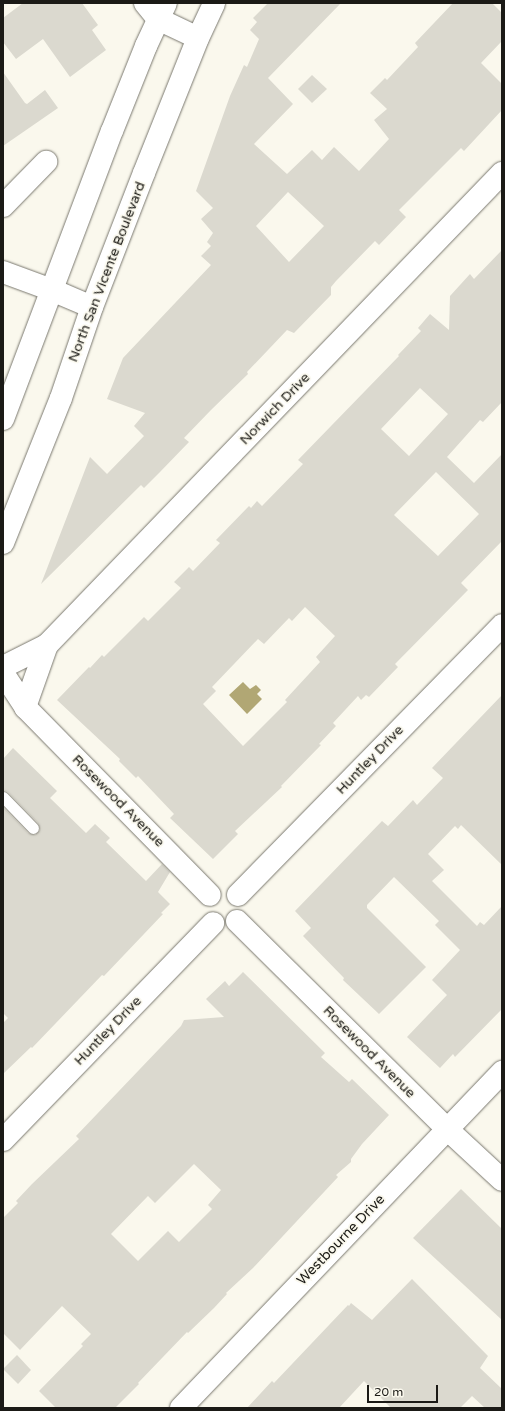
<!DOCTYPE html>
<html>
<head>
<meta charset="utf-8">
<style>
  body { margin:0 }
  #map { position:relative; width:505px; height:1411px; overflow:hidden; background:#faf8ed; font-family:"Varela Round",sans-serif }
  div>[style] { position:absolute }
  .water>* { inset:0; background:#b1a774 }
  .building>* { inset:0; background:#dbd9cf }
  .roads { filter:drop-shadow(0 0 1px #7a786f) drop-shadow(0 0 1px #7a786f) }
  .service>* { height:11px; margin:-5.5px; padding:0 5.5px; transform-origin:5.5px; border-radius:5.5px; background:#fff }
  .minor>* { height:22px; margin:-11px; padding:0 11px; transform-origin:11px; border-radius:11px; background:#fff }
  .secondary>* { height:22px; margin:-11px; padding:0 11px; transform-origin:11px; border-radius:11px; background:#fff }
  span { translate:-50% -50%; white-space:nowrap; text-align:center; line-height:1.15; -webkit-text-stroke:3.5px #faf8ed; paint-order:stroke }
  .street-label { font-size:14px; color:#1b1a16 }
  .frame { position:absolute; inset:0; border:4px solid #1b1a16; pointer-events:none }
  .scale { position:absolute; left:367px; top:1385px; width:71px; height:18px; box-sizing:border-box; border:2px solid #1b1a16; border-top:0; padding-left:5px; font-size:12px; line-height:14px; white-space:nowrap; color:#1b1a16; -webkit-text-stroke:3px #faf8ed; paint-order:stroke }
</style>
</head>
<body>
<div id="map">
  <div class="water">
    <i style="clip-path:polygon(243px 682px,250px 689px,256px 685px,261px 690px,257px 694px,262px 699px,247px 714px,229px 695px)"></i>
  </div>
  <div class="building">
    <i style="clip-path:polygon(23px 3px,82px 3px,98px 25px,92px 30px,106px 50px,70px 77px,43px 39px,16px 59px,3px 42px,3px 18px)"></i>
    <i style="clip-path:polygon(evenodd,268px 3px,341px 3px,268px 78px,293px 104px,254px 144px,287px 174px,312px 150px,322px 160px,334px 147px,359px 171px,389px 139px,374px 120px,387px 109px,370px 93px,385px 78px,387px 80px,418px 47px,415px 43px,453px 3px,492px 3px,502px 13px,502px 41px,481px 63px,502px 84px,502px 110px,464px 151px,461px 148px,399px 210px,406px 217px,379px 245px,375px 241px,336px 281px,331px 287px,331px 295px,294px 333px,287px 330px,247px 372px,248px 374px,211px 410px,184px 438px,189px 442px,160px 472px,144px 488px,141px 485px,41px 584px,90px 457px,107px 474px,144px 436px,134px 426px,145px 413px,107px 399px,123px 358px,211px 265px,201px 256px,211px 246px,207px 242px,213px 233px,201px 219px,213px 208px,196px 191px,230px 96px,244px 65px,247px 67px,259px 39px,250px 30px,257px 22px,253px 18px,268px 3px,288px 192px,324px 226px,289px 262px,256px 226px,288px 192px)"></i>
    <i style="clip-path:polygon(3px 72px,25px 103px,27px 104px,45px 90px,58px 108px,3px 146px)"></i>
    <i style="clip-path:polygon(312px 75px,327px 89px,312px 103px,298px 89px)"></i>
    <i style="clip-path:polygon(evenodd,502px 250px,502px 402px,483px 422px,480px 420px,447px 457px,474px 483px,502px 454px,502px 541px,461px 583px,468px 590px,395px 664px,398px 667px,369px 697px,366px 695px,361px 700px,358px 696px,333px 723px,336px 726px,319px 744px,321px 745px,281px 786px,282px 787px,235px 831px,238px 834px,213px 859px,170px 818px,174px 814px,138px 776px,136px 778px,119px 761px,120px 759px,57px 700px,89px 667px,90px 668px,102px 655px,104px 657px,144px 617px,148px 621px,181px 588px,174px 582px,189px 567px,193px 571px,220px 543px,216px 540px,249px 506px,251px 508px,257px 501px,262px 506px,303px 464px,298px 460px,399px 356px,398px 355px,421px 331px,418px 328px,430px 314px,449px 330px,450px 296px,470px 274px,474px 279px,502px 250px,420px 388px,448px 414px,409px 456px,381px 429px,420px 388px,502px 250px,436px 472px,479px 514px,438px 556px,394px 515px,436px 472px,502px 250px,305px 607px,335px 636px,316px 657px,320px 662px,285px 700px,287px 702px,243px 746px,203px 704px,216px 691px,212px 687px,258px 639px,264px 644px,289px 618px,292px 621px,305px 607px)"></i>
    <i style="clip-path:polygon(502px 695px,502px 865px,461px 825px,458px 829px,455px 826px,428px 854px,444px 870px,432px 881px,477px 926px,480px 922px,484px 925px,502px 906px,502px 1009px,455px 1057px,453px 1054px,440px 1068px,407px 1037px,447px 995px,432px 980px,460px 950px,435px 925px,439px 921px,394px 877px,367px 905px,367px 908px,426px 967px,379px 1014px,343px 980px,344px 978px,303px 936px,311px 928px,295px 911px,382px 821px,388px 826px,413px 800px,417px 805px,443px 778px,432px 768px)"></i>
    <i style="clip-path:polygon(13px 748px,57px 791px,50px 798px,86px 833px,95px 824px,110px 838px,106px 842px,146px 881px,162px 864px,170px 872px,158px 892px,170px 904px,161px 913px,163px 914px,104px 976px,102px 975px,32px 1048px,31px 1047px,3px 1074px,3px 1023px,8px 1018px,3px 1013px,3px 807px,28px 833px,35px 835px,40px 830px,38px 823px,8px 792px,3px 790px,3px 759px)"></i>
    <i style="clip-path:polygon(evenodd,243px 972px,325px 1053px,321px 1057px,349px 1082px,352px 1079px,389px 1115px,362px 1144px,351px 1159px,351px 1162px,336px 1175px,338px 1177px,253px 1268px,226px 1293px,227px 1294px,214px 1308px,188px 1333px,187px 1332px,138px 1383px,139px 1384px,115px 1408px,56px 1408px,39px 1391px,83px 1346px,81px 1344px,91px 1334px,62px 1306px,20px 1350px,3px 1333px,3px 1218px,18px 1203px,16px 1201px,32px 1184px,79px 1139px,76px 1136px,181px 1026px,184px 1020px,224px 1017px,206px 999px,225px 981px,229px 986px,243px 972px,194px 1164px,221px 1190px,208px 1205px,212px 1209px,179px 1242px,168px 1231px,138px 1261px,111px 1234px,148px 1196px,155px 1203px,194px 1164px)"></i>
    <i style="clip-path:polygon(461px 1189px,502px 1229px,502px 1320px,413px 1238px)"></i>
    <i style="clip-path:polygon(412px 1279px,488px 1356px,480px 1368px,502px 1389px,502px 1408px,485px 1408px,472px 1396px,460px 1408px,391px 1408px,364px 1381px,339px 1408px,247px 1408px,272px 1381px,274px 1383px,348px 1305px,349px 1306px,351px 1303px,372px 1320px)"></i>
    <i style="clip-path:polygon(17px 1355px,31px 1370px,18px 1384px,3px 1369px)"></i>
  </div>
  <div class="roads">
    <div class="service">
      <i style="left:3px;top:797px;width:43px;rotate:45.9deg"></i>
    </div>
    <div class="minor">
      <i style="left:145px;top:3px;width:21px;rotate:51deg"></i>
      <i style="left:158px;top:19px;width:44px;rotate:25.4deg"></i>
      <i style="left:3px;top:206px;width:62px;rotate:-45.7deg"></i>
      <i style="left:3px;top:272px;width:52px;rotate:20.2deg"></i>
      <i style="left:52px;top:290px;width:43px;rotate:23deg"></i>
      <i style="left:3px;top:667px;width:49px;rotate:-26.6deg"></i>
      <i style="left:47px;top:645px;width:656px;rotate:-46.05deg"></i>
      <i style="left:3px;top:673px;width:42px;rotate:56.7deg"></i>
      <i style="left:26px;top:708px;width:262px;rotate:45.5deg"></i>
      <i style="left:25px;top:707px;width:66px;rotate:-70.5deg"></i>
      <i style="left:238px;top:895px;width:378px;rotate:-45.6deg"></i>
      <i style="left:237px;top:921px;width:296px;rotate:44.7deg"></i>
      <i style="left:447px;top:1129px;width:75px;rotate:42.8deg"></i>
      <i style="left:3px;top:1140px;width:302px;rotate:-45.9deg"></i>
      <i style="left:181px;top:1408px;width:465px;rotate:-46.3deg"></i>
    </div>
    <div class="secondary">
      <i style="left:3px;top:419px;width:308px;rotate:-69.3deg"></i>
      <i style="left:112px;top:131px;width:92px;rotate:-68.2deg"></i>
      <i style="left:146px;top:46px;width:47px;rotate:-65.1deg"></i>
      <i style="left:3px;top:543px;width:156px;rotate:-68.2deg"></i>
      <i style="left:61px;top:398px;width:96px;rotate:-71.2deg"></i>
      <i style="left:92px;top:307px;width:144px;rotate:-68.8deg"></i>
      <i style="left:144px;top:173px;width:145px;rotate:-68.2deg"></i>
      <i style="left:198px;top:38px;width:38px;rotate:-65deg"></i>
    </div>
  </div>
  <div class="street-label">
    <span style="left:107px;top:272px;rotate:-69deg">North San Vicente Boulevard</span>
    <span style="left:275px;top:409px;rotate:-46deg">Norwich Drive</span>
    <span style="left:370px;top:760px;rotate:-46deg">Huntley Drive</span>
    <span style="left:118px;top:801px;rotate:45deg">Rosewood Avenue</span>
    <span style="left:108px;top:1031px;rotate:-46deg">Huntley Drive</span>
    <span style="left:369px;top:1052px;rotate:45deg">Rosewood Avenue</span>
    <span style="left:341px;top:1240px;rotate:-46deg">Westbourne Drive</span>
  </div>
  <div class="frame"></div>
  <div class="scale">20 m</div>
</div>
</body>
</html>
